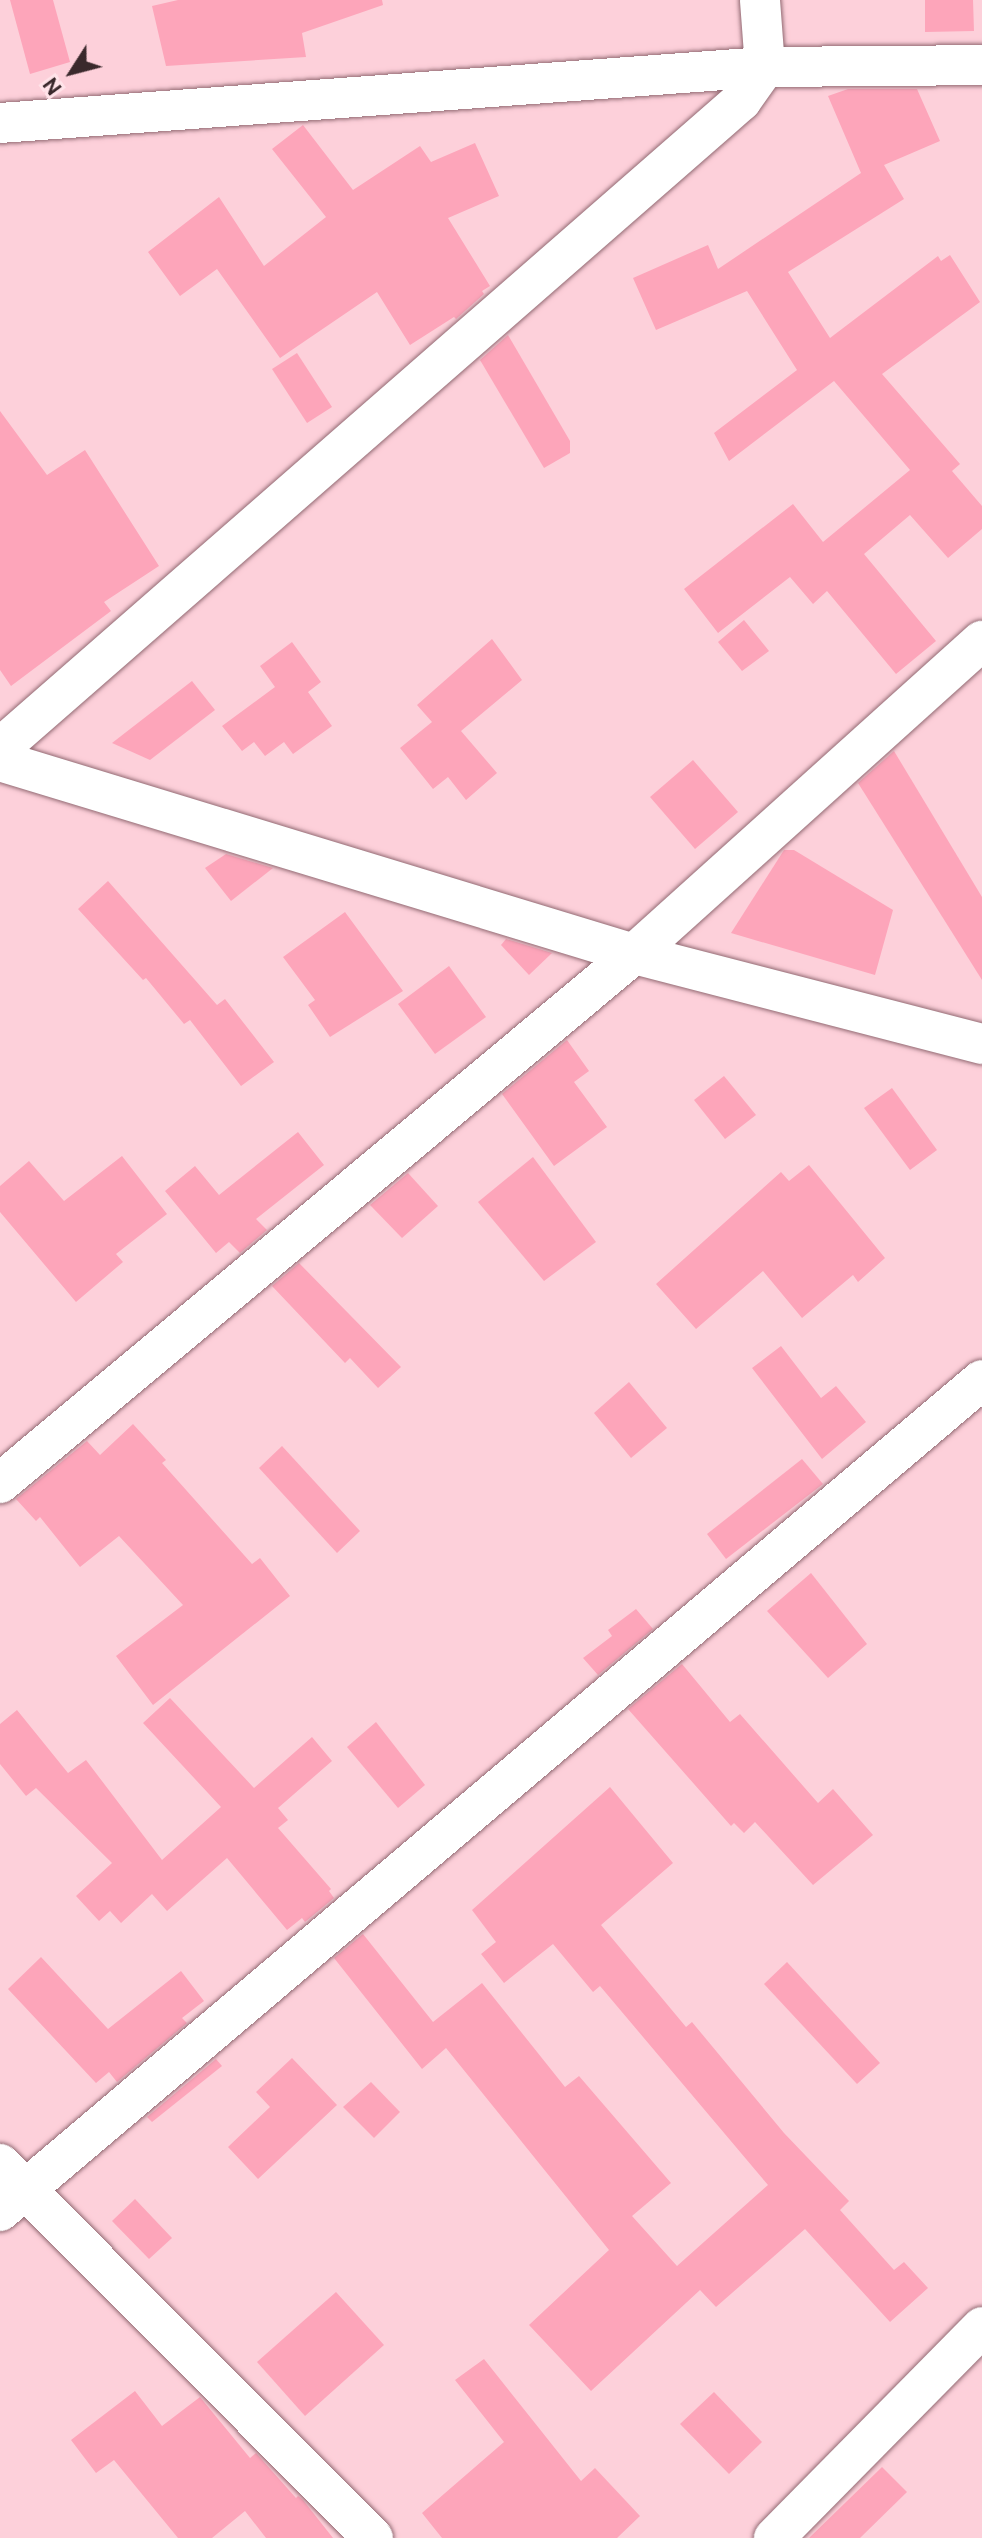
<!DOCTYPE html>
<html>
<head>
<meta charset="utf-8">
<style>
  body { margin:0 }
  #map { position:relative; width:982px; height:2538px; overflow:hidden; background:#fdd0da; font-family:Cabin,sans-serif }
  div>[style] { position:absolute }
  .building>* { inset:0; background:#fda5ba }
  .roads { filter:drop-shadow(0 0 2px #926a73) drop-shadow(0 0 2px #926a73) }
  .minor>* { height:40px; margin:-20px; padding:0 20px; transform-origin:20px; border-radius:20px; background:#fff }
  span { translate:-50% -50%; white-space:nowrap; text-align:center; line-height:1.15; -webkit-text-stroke:8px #ffe3e9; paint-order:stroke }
  .north { position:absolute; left:32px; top:32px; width:80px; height:80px; -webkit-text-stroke:6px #ffe3e9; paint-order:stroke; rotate:234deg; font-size:22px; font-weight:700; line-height:32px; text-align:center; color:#3a292c }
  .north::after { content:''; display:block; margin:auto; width:28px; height:36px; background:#3a292c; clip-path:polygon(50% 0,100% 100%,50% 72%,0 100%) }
</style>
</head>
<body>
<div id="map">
  <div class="building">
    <i style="clip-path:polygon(10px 0,53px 0,70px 62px,30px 74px)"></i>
    <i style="clip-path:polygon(178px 0,382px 0,383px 5px,302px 33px,306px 57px,166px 66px,152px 6px)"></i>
    <i style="clip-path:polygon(925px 0,973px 0,974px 31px,925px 32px)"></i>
    <i style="clip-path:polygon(848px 89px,917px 89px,940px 141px,884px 165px,904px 199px,788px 272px,830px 338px,938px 256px,941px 261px,950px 255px,980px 302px,882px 374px,960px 464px,952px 471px,982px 506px,982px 529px,948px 558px,910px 515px,864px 554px,936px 641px,896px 674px,827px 591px,813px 604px,790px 577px,718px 633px,684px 589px,793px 504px,823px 542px,910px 470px,834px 381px,729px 461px,714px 433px,797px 370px,747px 291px,656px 330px,633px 278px,708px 245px,718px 269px,861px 173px,828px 96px)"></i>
    <i style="clip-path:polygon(303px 125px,353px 190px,420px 146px,431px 162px,475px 143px,499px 196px,448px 218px,490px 286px,482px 291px,484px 294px,456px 319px,454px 317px,410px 345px,377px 292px,280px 358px,217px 269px,180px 296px,148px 252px,219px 197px,264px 266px,326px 217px,272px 149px)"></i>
    <i style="clip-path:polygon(508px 335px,570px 441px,570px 453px,544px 468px,480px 360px)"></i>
    <i style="clip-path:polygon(297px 353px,332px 407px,307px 423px,272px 369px)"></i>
    <i style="clip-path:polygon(0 411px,47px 475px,85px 450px,159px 566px,104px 602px,111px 611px,11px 686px,0 670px)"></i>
    <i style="clip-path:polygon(744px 620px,769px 651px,742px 671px,718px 642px)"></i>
    <i style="clip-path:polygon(492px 639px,522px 680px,461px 731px,497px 773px,466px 800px,448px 777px,433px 789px,400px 748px,432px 722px,417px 705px)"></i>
    <i style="clip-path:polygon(292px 642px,321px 682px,308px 692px,332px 726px,293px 754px,284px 742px,265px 756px,254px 742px,242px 751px,222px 726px,275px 687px,260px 666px)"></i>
    <i style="clip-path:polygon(192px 681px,215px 710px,150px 760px,112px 743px)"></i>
    <i style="clip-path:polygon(894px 751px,982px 897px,982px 980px,858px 783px)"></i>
    <i style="clip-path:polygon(693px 760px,738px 812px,695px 849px,650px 797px)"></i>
    <i style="clip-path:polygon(784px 850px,794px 850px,893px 910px,875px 975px,731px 933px)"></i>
    <i style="clip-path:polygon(226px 854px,273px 868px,231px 901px,205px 868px)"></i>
    <i style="clip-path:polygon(108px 881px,217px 1005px,225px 999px,274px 1062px,241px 1086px,190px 1020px,184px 1024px,146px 978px,143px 980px,78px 909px)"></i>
    <i style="clip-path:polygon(345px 912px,403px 991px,330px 1037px,308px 1005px,315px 1000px,283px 957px)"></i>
    <i style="clip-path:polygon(506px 939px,552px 953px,529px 975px,501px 945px)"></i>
    <i style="clip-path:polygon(449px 966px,486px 1017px,435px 1054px,398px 1004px)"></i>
    <i style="clip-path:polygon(567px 1040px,589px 1071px,574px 1082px,607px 1127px,554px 1166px,502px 1094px)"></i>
    <i style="clip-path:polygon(724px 1076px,756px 1115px,725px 1139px,694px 1100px)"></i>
    <i style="clip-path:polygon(892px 1088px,937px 1150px,910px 1170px,864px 1108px)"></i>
    <i style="clip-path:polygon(298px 1132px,324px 1165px,256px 1219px,267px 1230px,240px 1253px,229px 1242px,216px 1253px,165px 1191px,195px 1166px,219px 1195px)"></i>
    <i style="clip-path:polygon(122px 1156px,167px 1214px,116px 1254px,123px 1262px,76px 1302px,0 1212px,0 1186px,29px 1161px,64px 1201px)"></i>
    <i style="clip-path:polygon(533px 1157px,596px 1242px,544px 1281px,478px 1202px)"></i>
    <i style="clip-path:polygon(809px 1165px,885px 1258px,858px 1282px,853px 1275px,802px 1318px,763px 1271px,696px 1329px,656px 1284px,781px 1172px,789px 1181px)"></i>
    <i style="clip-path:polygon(408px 1173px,438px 1206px,402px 1238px,370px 1205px)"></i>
    <i style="clip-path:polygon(299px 1263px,401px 1367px,378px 1388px,350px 1358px,345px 1363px,272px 1286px)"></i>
    <i style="clip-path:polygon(781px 1346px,821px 1398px,836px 1386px,866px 1422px,822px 1459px,752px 1368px)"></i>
    <i style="clip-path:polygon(629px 1382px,667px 1428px,631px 1458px,594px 1413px)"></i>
    <i style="clip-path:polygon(133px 1424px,166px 1460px,162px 1463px,252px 1564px,260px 1558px,290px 1596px,153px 1705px,116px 1656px,183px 1605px,119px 1536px,80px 1567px,40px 1517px,36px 1521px,16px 1499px,87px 1441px,100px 1455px)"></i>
    <i style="clip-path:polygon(282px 1446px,360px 1531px,337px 1553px,259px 1468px)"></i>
    <i style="clip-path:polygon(802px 1459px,823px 1484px,726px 1559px,707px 1534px)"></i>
    <i style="clip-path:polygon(811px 1573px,867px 1644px,828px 1678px,767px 1611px)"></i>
    <i style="clip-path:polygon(636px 1609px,653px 1629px,598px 1675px,583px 1658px,612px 1636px,608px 1630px)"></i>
    <i style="clip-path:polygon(682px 1664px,730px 1722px,740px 1714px,818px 1803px,833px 1789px,873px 1835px,813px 1885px,755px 1822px,744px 1833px,734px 1823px,731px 1826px,628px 1709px)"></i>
    <i style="clip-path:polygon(170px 1698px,254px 1788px,312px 1737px,332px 1761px,278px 1808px,288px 1820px,278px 1828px,331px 1889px,329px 1891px,334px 1898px,305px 1922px,302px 1918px,287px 1930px,227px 1858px,167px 1911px,152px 1894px,121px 1923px,110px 1911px,99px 1921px,76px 1896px,112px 1863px,36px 1788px,26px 1796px,0 1764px,0 1724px,17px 1710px,68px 1773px,86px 1760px,162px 1860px,221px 1807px,143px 1723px)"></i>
    <i style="clip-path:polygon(376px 1722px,425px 1785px,398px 1808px,347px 1747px)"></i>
    <i style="clip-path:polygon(610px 1787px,673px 1863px,601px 1925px,686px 2027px,692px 2022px,784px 2133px,849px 2201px,840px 2210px,894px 2270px,904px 2262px,928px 2288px,890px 2322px,805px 2229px,716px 2307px,700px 2290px,591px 2391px,529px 2325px,609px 2250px,446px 2048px,422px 2069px,334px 1958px,363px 1934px,433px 2022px,482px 1983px,565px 2087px,579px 2076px,671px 2183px,632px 2216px,677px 2266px,768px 2185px,600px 1986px,593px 1992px,553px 1944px,504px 1983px,481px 1954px,496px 1942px,472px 1910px)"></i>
    <i style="clip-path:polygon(41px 1957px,108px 2029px,181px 1971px,204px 2001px,182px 2018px,187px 2023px,117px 2082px,109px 2072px,96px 2083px,8px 1989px)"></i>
    <i style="clip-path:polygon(787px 1962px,880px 2063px,857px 2084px,764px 1984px)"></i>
    <i style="clip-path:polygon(292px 2058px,337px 2105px,258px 2179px,228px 2147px,270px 2107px,256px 2092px)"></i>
    <i style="clip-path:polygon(216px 2059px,222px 2066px,152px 2122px,147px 2117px)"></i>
    <i style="clip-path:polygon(371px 2082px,400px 2112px,374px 2138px,343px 2107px)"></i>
    <i style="clip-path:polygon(135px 2199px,172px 2238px,149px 2259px,112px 2221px)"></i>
    <i style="clip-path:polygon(336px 2292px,384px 2345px,305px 2416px,257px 2362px)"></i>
    <i style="clip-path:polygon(484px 2359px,581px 2481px,595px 2468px,640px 2516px,617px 2538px,442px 2538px,422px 2513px,504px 2442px,455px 2380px)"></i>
    <i style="clip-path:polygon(135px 2391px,162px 2426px,200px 2397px,250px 2458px,256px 2453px,296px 2498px,298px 2496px,303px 2500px,333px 2538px,266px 2538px,245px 2511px,212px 2538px,178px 2538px,114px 2460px,96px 2473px,71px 2440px)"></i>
    <i style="clip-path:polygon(714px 2392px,762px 2442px,729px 2474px,680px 2424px)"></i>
    <i style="clip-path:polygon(882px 2467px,907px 2492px,860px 2538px,809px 2538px)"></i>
  </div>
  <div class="roads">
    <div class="minor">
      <i style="left:0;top:123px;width:767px;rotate:-4.19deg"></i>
      <i style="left:765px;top:67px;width:217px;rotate:-0.5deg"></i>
      <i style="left:0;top:748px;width:984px;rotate:-41.13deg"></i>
      <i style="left:741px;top:101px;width:42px;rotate:-54.8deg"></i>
      <i style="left:765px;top:67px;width:67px;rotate:-94.3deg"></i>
      <i style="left:0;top:761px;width:663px;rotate:16.93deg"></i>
      <i style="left:634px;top:954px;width:359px;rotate:14.5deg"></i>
      <i style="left:0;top:1483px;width:826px;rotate:-39.84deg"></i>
      <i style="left:634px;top:954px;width:468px;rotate:-42deg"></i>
      <i style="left:0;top:2164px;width:528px;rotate:45.08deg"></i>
      <i style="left:0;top:2211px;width:1286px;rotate:-40.24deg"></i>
      <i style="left:774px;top:2538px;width:296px;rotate:-45.4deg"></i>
    </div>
  </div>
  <div class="north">N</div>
</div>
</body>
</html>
